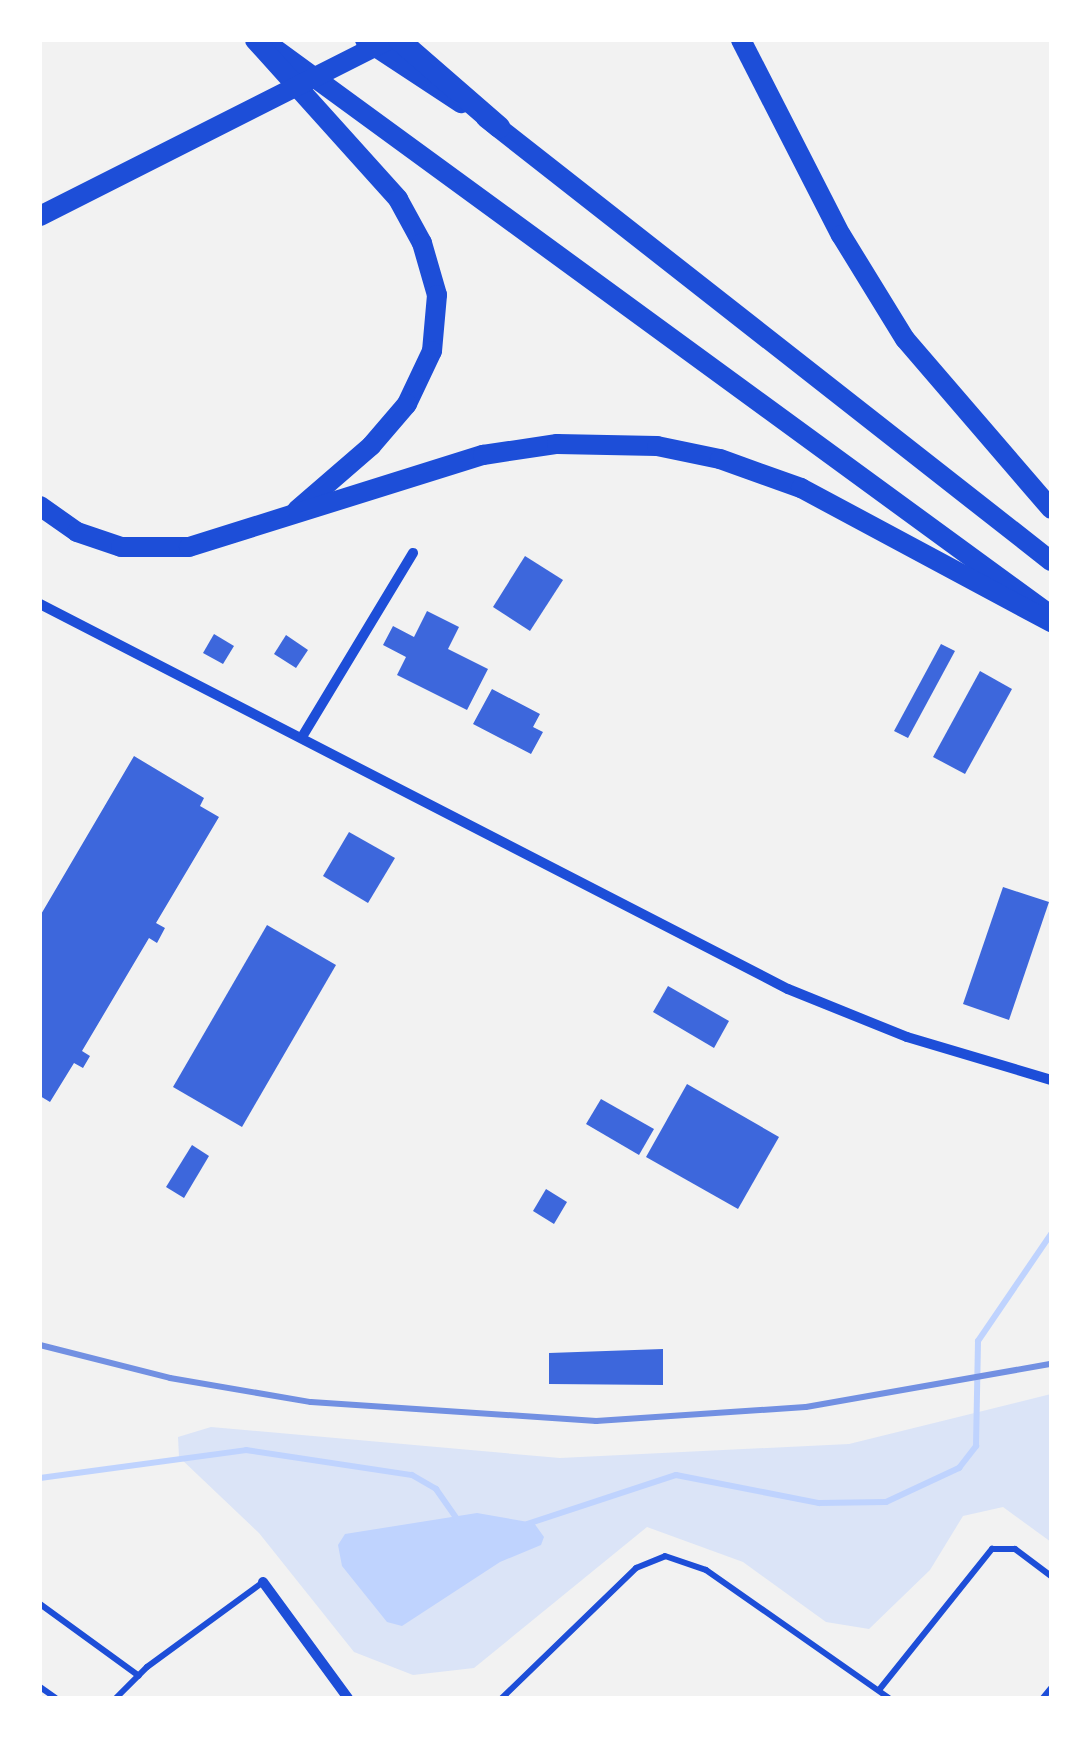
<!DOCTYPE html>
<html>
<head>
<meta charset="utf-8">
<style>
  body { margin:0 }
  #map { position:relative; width:1091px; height:1738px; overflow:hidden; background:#f2f2f2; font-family:"Exo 2",sans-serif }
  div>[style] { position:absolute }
  .green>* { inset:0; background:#dbe4f7 }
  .water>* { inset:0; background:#bfd3fe }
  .stream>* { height:6px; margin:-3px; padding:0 3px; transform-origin:3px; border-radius:3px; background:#bfd3fe }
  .building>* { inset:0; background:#3d67dc }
  .service>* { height:6px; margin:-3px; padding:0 3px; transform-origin:3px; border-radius:3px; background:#1d4ed8 }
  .minor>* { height:10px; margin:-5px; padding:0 5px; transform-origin:5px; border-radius:5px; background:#1d4ed8 }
  .primary>* { height:20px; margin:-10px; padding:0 10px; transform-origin:10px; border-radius:10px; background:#1d4ed8 }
  .trunk>* { height:20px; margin:-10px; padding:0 10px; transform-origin:10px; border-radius:10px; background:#1d4ed8 }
  .motorway>* { height:22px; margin:-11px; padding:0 11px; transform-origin:11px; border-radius:11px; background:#1d4ed8 }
  .rail>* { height:6px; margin:-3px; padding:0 3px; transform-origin:3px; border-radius:3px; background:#7290e2 }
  span { translate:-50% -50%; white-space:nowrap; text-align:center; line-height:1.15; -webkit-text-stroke:8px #fff; paint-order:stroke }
  .frame { position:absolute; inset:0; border:42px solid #fff; pointer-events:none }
</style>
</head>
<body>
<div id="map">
  <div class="green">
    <i style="clip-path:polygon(1051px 1394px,1051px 1542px,1003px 1507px,963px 1516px,930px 1570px,869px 1629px,826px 1622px,743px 1562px,647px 1527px,474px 1668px,413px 1675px,354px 1652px,259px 1533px,179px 1457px,178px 1437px,211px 1427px,560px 1458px,849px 1444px)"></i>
  </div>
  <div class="water">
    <i style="clip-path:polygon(477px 1513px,534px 1523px,544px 1537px,541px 1545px,500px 1562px,402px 1626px,387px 1622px,342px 1566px,338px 1545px,345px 1534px)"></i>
  </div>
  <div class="stream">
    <i style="left:40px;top:1478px;width:208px;rotate:-7.7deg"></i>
    <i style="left:246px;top:1450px;width:168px;rotate:8.6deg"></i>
    <i style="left:412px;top:1475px;width:28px;rotate:30deg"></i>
    <i style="left:436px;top:1489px;width:38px;rotate:55deg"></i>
    <i style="left:527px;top:1524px;width:157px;rotate:-18.2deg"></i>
    <i style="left:676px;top:1475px;width:146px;rotate:11.1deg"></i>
    <i style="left:819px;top:1503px;width:67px;rotate:-0.9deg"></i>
    <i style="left:886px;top:1502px;width:81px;rotate:-25deg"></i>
    <i style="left:959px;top:1468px;width:28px;rotate:-52deg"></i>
    <i style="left:976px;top:1446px;width:105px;rotate:-88.9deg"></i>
    <i style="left:978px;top:1341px;width:130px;rotate:-55.7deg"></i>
  </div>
  <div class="building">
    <i style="clip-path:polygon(525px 556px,563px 580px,530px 631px,493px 607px)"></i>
    <i style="clip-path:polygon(427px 611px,459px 627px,448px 649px,488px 669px,467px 710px,397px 675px,406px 657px,383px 645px,393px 626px,414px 637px)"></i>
    <i style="clip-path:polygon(214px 634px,234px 646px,223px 664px,203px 653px)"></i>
    <i style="clip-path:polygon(286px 635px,308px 650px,296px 668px,274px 654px)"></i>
    <i style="clip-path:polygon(941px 644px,955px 651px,908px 738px,894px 731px)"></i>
    <i style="clip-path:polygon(980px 671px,1012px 689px,965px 774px,933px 757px)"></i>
    <i style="clip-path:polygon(492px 689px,540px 714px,533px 727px,543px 732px,531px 754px,473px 724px)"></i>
    <i style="clip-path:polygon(134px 756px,204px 798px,200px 806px,219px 817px,156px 923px,165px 928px,157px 943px,149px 938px,82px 1051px,90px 1056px,83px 1068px,74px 1063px,50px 1102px,40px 1096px,40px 916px)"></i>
    <i style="clip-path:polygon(349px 832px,395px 858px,368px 903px,323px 876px)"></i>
    <i style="clip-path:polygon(1003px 887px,1049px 902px,1009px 1020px,963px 1004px)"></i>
    <i style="clip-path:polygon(267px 925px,336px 965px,242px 1127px,173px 1087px)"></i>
    <i style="clip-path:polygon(668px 986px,729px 1021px,714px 1048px,653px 1012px)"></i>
    <i style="clip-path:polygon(687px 1084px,779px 1137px,738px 1209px,646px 1157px)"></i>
    <i style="clip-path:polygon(601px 1099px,654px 1129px,639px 1155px,586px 1124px)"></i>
    <i style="clip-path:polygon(192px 1145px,209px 1156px,184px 1198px,166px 1187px)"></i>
    <i style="clip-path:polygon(546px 1189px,567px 1202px,554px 1224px,533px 1211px)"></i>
    <i style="clip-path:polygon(663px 1349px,663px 1385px,549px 1384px,549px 1353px)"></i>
  </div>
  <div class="service">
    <i style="left:40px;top:1604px;width:122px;rotate:36deg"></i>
    <i style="left:40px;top:1687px;width:19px;rotate:35deg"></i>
    <i style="left:879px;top:1690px;width:181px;rotate:-51.3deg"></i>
    <i style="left:992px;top:1549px;width:23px"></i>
    <i style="left:1015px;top:1549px;width:45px;rotate:36.9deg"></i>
    <i style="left:116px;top:1698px;width:44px;rotate:-45deg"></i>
    <i style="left:147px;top:1667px;width:144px;rotate:-36.2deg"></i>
    <i style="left:502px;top:1698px;width:187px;rotate:-44.1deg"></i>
    <i style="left:636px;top:1568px;width:31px;rotate:-22deg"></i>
    <i style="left:665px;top:1556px;width:43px;rotate:18.9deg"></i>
    <i style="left:706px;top:1570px;width:223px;rotate:35deg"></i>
    <i style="left:1043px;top:1698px;width:13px;rotate:-51deg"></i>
  </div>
  <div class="minor">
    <i style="left:40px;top:604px;width:841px;rotate:27.24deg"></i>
    <i style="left:788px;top:989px;width:128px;rotate:22deg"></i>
    <i style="left:907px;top:1037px;width:150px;rotate:16.6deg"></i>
    <i style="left:302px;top:737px;width:215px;rotate:-58.9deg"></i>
    <i style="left:263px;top:1582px;width:144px;rotate:53.8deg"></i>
  </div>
  <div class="primary">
    <i style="left:263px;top:40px;width:968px;rotate:36.14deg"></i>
    <i style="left:365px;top:40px;width:115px;rotate:33.3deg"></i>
    <i style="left:486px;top:118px;width:718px;rotate:38.1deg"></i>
  </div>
  <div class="trunk">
    <i style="left:255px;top:40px;width:214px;rotate:48deg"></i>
    <i style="left:398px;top:199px;width:50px;rotate:61.4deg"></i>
    <i style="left:422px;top:243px;width:54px;rotate:73.9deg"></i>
    <i style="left:437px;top:295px;width:56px;rotate:95.1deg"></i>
    <i style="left:432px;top:351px;width:59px;rotate:115.3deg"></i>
    <i style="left:407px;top:404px;width:55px;rotate:130.6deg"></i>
    <i style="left:371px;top:446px;width:98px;rotate:139.1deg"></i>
    <i style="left:741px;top:40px;width:219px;rotate:62.9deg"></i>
    <i style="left:841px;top:235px;width:122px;rotate:58.4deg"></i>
    <i style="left:905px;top:339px;width:224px;rotate:49.3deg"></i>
    <i style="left:40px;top:216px;width:390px;rotate:-26.8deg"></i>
    <i style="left:40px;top:506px;width:45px;rotate:35.1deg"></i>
    <i style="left:77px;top:532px;width:46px;rotate:18.8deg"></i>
    <i style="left:121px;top:547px;width:68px"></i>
    <i style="left:189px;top:547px;width:308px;rotate:-17.4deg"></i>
    <i style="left:483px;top:455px;width:75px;rotate:-8.5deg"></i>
    <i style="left:557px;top:444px;width:100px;rotate:1.1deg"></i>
    <i style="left:657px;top:446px;width:64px;rotate:11.7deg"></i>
    <i style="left:720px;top:459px;width:86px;rotate:19.7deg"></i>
    <i style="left:801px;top:488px;width:284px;rotate:28.2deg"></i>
  </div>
  <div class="motorway">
    <i style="left:399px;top:40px;width:133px;rotate:41deg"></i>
  </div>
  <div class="rail">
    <i style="left:40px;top:1345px;width:134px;rotate:14.2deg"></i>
    <i style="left:170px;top:1378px;width:143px;rotate:9.7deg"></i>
    <i style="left:311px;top:1402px;width:286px;rotate:3.8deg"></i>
    <i style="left:596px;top:1421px;width:210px;rotate:-3.8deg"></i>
    <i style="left:806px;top:1407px;width:249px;rotate:-10deg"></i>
  </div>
  <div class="frame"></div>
</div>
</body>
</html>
